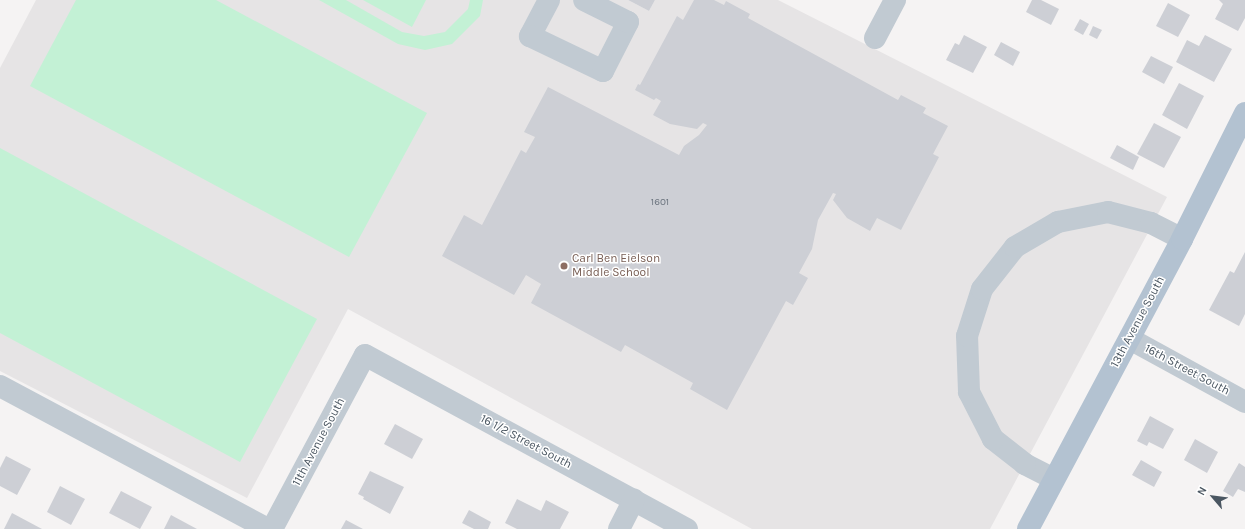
<!DOCTYPE html>
<html>
<head>
<meta charset="utf-8">
<style>
  body { margin:0 }
  #map { position:relative; width:1245px; height:529px; overflow:hidden; background:#f5f3f3; font-family:Karla,sans-serif }
  div>[style] { position:absolute }
  .education>* { inset:0; background:#e6e4e5 }
  .green>* { inset:0; background:#c3f1d5 }
  .building>* { inset:0; background:#cdcfd5 }
  .minor>* { height:22px; margin:-11px; padding:0 11px; transform-origin:11px; border-radius:11px; background:#c1cad2 }
  .major>* { height:22px; margin:-11px; padding:0 11px; transform-origin:11px; border-radius:11px; background:#b3c2d1 }
  .dots>* { width:11px; height:11px; translate:-50% -50%; box-sizing:border-box; border:2px solid #fff; border-radius:50% }
  span { translate:-50% -50%; white-space:nowrap; text-align:center; line-height:1.15; -webkit-text-stroke:3px #fff; paint-order:stroke }
  .number-label { font-size:10px; color:#6b747e }
  .number-label span { -webkit-text-stroke-width:0 }
  .education-label { font-size:12px; color:#785e54 }
  .left { translate:0 -50%; text-align:left }
  .street-label { font-size:12px; color:#4a5661 }
  .north { position:absolute; left:1193px; top:477px; width:40px; height:40px; -webkit-text-stroke:3px #fff; paint-order:stroke; rotate:298deg; font-size:11px; font-weight:700; line-height:16px; text-align:center; color:#4a5661 }
  .north::after { content:''; display:block; margin:auto; width:14px; height:18px; background:#4a5661; clip-path:polygon(50% 0,100% 100%,50% 72%,0 100%) }
</style>
</head>
<body>
<div id="map">
  <div class="education">
    <i style="clip-path:polygon(36px 0,628px 0,649px 11px,655px 0,778px 0,1167px 197px,990px 529px,752px 529px,348px 309px,247px 498px,0 371px,0 68px)"></i>
  </div>
  <div class="green">
    <i style="clip-path:polygon(76px 0,216px 0,427px 113px,349px 257px,30px 86px)"></i>
    <i style="clip-path:polygon(319px 0,346px 0,402px 32px,424px 36px,445px 32px,468px 9px,470px 0,483px 0,480px 16px,452px 44px,425px 50px,398px 44px)"></i>
    <i style="clip-path:polygon(363px 0,426px 0,412px 27px)"></i>
    <i style="clip-path:polygon(0 148px,317px 319px,240px 462px,0 333px)"></i>
  </div>
  <div class="building">
    <i style="clip-path:polygon(628px 0,655px 0,649px 11px)"></i>
    <i style="clip-path:polygon(694px 0,714px 0,724px 5px,726px 1px,750px 14px,748px 18px,898px 100px,901px 95px,926px 108px,923px 113px,948px 126px,933px 154px,939px 157px,901px 230px,877px 218px,870px 231px,847px 218px,833px 200px,836px 194px,833px 193px,818px 220px,812px 249px,799px 273px,808px 278px,793px 305px,786px 301px,727px 410px,690px 389px,693px 383px,625px 345px,621px 352px,531px 303px,541px 284px,526px 275px,514px 295px,442px 256px,464px 215px,482px 225px,521px 150px,526px 153px,535px 137px,524px 132px,548px 87px,679px 155px,684px 146px,699px 135px,707px 125px,703px 123px,697px 129px,670px 124px,653px 115px,661px 101px,656px 98px,654px 100px,635px 90px,638px 84px,640px 85px,677px 16px,683px 20px)"></i>
    <i style="clip-path:polygon(1032px 0,1041px 0,1059px 9px,1051px 25px,1026px 12px)"></i>
    <i style="clip-path:polygon(1219px 0,1245px 0,1245px 18px,1238px 31px,1215px 19px,1223px 4px)"></i>
    <i style="clip-path:polygon(1168px 3px,1190px 15px,1178px 37px,1156px 26px)"></i>
    <i style="clip-path:polygon(1080px 19px,1089px 24px,1083px 35px,1074px 30px)"></i>
    <i style="clip-path:polygon(1093px 26px,1102px 30px,1097px 39px,1089px 35px)"></i>
    <i style="clip-path:polygon(964px 35px,987px 47px,973px 73px,946px 60px,955px 43px,959px 45px)"></i>
    <i style="clip-path:polygon(1205px 35px,1232px 49px,1214px 82px,1176px 62px,1187px 40px,1199px 46px)"></i>
    <i style="clip-path:polygon(1001px 42px,1020px 52px,1013px 66px,994px 55px)"></i>
    <i style="clip-path:polygon(1151px 56px,1173px 67px,1164px 84px,1142px 72px)"></i>
    <i style="clip-path:polygon(1179px 83px,1204px 96px,1187px 129px,1162px 115px)"></i>
    <i style="clip-path:polygon(1154px 123px,1181px 137px,1164px 168px,1137px 154px)"></i>
    <i style="clip-path:polygon(1117px 145px,1139px 157px,1133px 170px,1110px 158px)"></i>
    <i style="clip-path:polygon(1245px 252px,1245px 314px,1239px 326px,1209px 310px,1230px 271px,1234px 273px)"></i>
    <i style="clip-path:polygon(1150px 416px,1174px 429px,1163px 449px,1149px 442px,1147px 446px,1137px 441px)"></i>
    <i style="clip-path:polygon(395px 424px,423px 439px,412px 459px,384px 444px)"></i>
    <i style="clip-path:polygon(1195px 439px,1218px 452px,1207px 473px,1184px 460px)"></i>
    <i style="clip-path:polygon(6px 456px,31px 469px,17px 495px,0 486px,0 468px)"></i>
    <i style="clip-path:polygon(1141px 460px,1162px 472px,1154px 487px,1132px 475px)"></i>
    <i style="clip-path:polygon(1239px 463px,1245px 467px,1245px 492px,1238px 489px,1233px 497px,1223px 491px)"></i>
    <i style="clip-path:polygon(370px 471px,404px 487px,390px 514px,363px 499px,364px 497px,358px 494px)"></i>
    <i style="clip-path:polygon(60px 486px,85px 499px,71px 525px,47px 512px)"></i>
    <i style="clip-path:polygon(121px 491px,152px 507px,140px 529px,109px 513px)"></i>
    <i style="clip-path:polygon(517px 499px,541px 511px,546px 500px,569px 512px,560px 529px,517px 529px,505px 523px)"></i>
    <i style="clip-path:polygon(469px 510px,491px 522px,488px 529px,474px 529px,462px 523px)"></i>
    <i style="clip-path:polygon(12px 513px,42px 529px,4px 529px)"></i>
    <i style="clip-path:polygon(171px 515px,197px 529px,164px 529px)"></i>
    <i style="clip-path:polygon(346px 520px,363px 529px,341px 529px)"></i>
  </div>
  <div class="minor">
    <i style="left:549px;top:0;width:41px;rotate:117.8deg"></i>
    <i style="left:530px;top:36px;width:81px;rotate:25.6deg"></i>
    <i style="left:603px;top:71px;width:55px;rotate:-63deg"></i>
    <i style="left:628px;top:22px;width:49px;rotate:-153.4deg"></i>
    <i style="left:875px;top:38px;width:43px;rotate:-62.2deg"></i>
    <i style="left:1130px;top:339px;width:131px;rotate:28.7deg"></i>
    <i style="left:0;top:386px;width:304px;rotate:28.1deg"></i>
    <i style="left:1054px;top:479px;width:33px;rotate:-153deg"></i>
    <i style="left:1025px;top:464px;width:41px;rotate:-142deg"></i>
    <i style="left:993px;top:439px;width:53px;rotate:-117.1deg"></i>
    <i style="left:969px;top:392px;width:56px;rotate:-92deg"></i>
    <i style="left:967px;top:336px;width:49px;rotate:-72.3deg"></i>
    <i style="left:982px;top:289px;width:53px;rotate:-51.8deg"></i>
    <i style="left:1015px;top:247px;width:50px;rotate:-30.2deg"></i>
    <i style="left:1058px;top:222px;width:51px;rotate:-11.3deg"></i>
    <i style="left:1108px;top:212px;width:44px;rotate:14.3deg"></i>
    <i style="left:1151px;top:223px;width:35px;rotate:27deg"></i>
    <i style="left:272px;top:529px;width:197px;rotate:-61.9deg"></i>
    <i style="left:365px;top:355px;width:366px;rotate:28.4deg"></i>
    <i style="left:619px;top:529px;width:33px;rotate:-63deg"></i>
  </div>
  <div class="major">
    <i style="left:1028px;top:529px;width:328px;rotate:-62deg"></i>
    <i style="left:1182px;top:239px;width:141px;rotate:-63.4deg"></i>
  </div>
  <div class="dots">
    <i style="left:564px;top:266px;background:#8d6e63"></i>
  </div>
  <div class="number-label">
    <span style="left:660px;top:203px">1601</span>
  </div>
  <div class="education-label">
    <span class="left" style="left:572px;top:266px">Carl Ben Eielson<br>Middle School</span>
  </div>
  <div class="street-label">
    <span style="left:1138px;top:322px;rotate:-62deg">13th Avenue South</span>
    <span style="left:1187px;top:370px;rotate:28deg">16th Street South</span>
    <span style="left:319px;top:442px;rotate:-62deg">11th Avenue South</span>
    <span style="left:526px;top:442px;rotate:28deg">16 1/2 Street South</span>
  </div>
  <div class="north">N</div>
</div>
</body>
</html>
